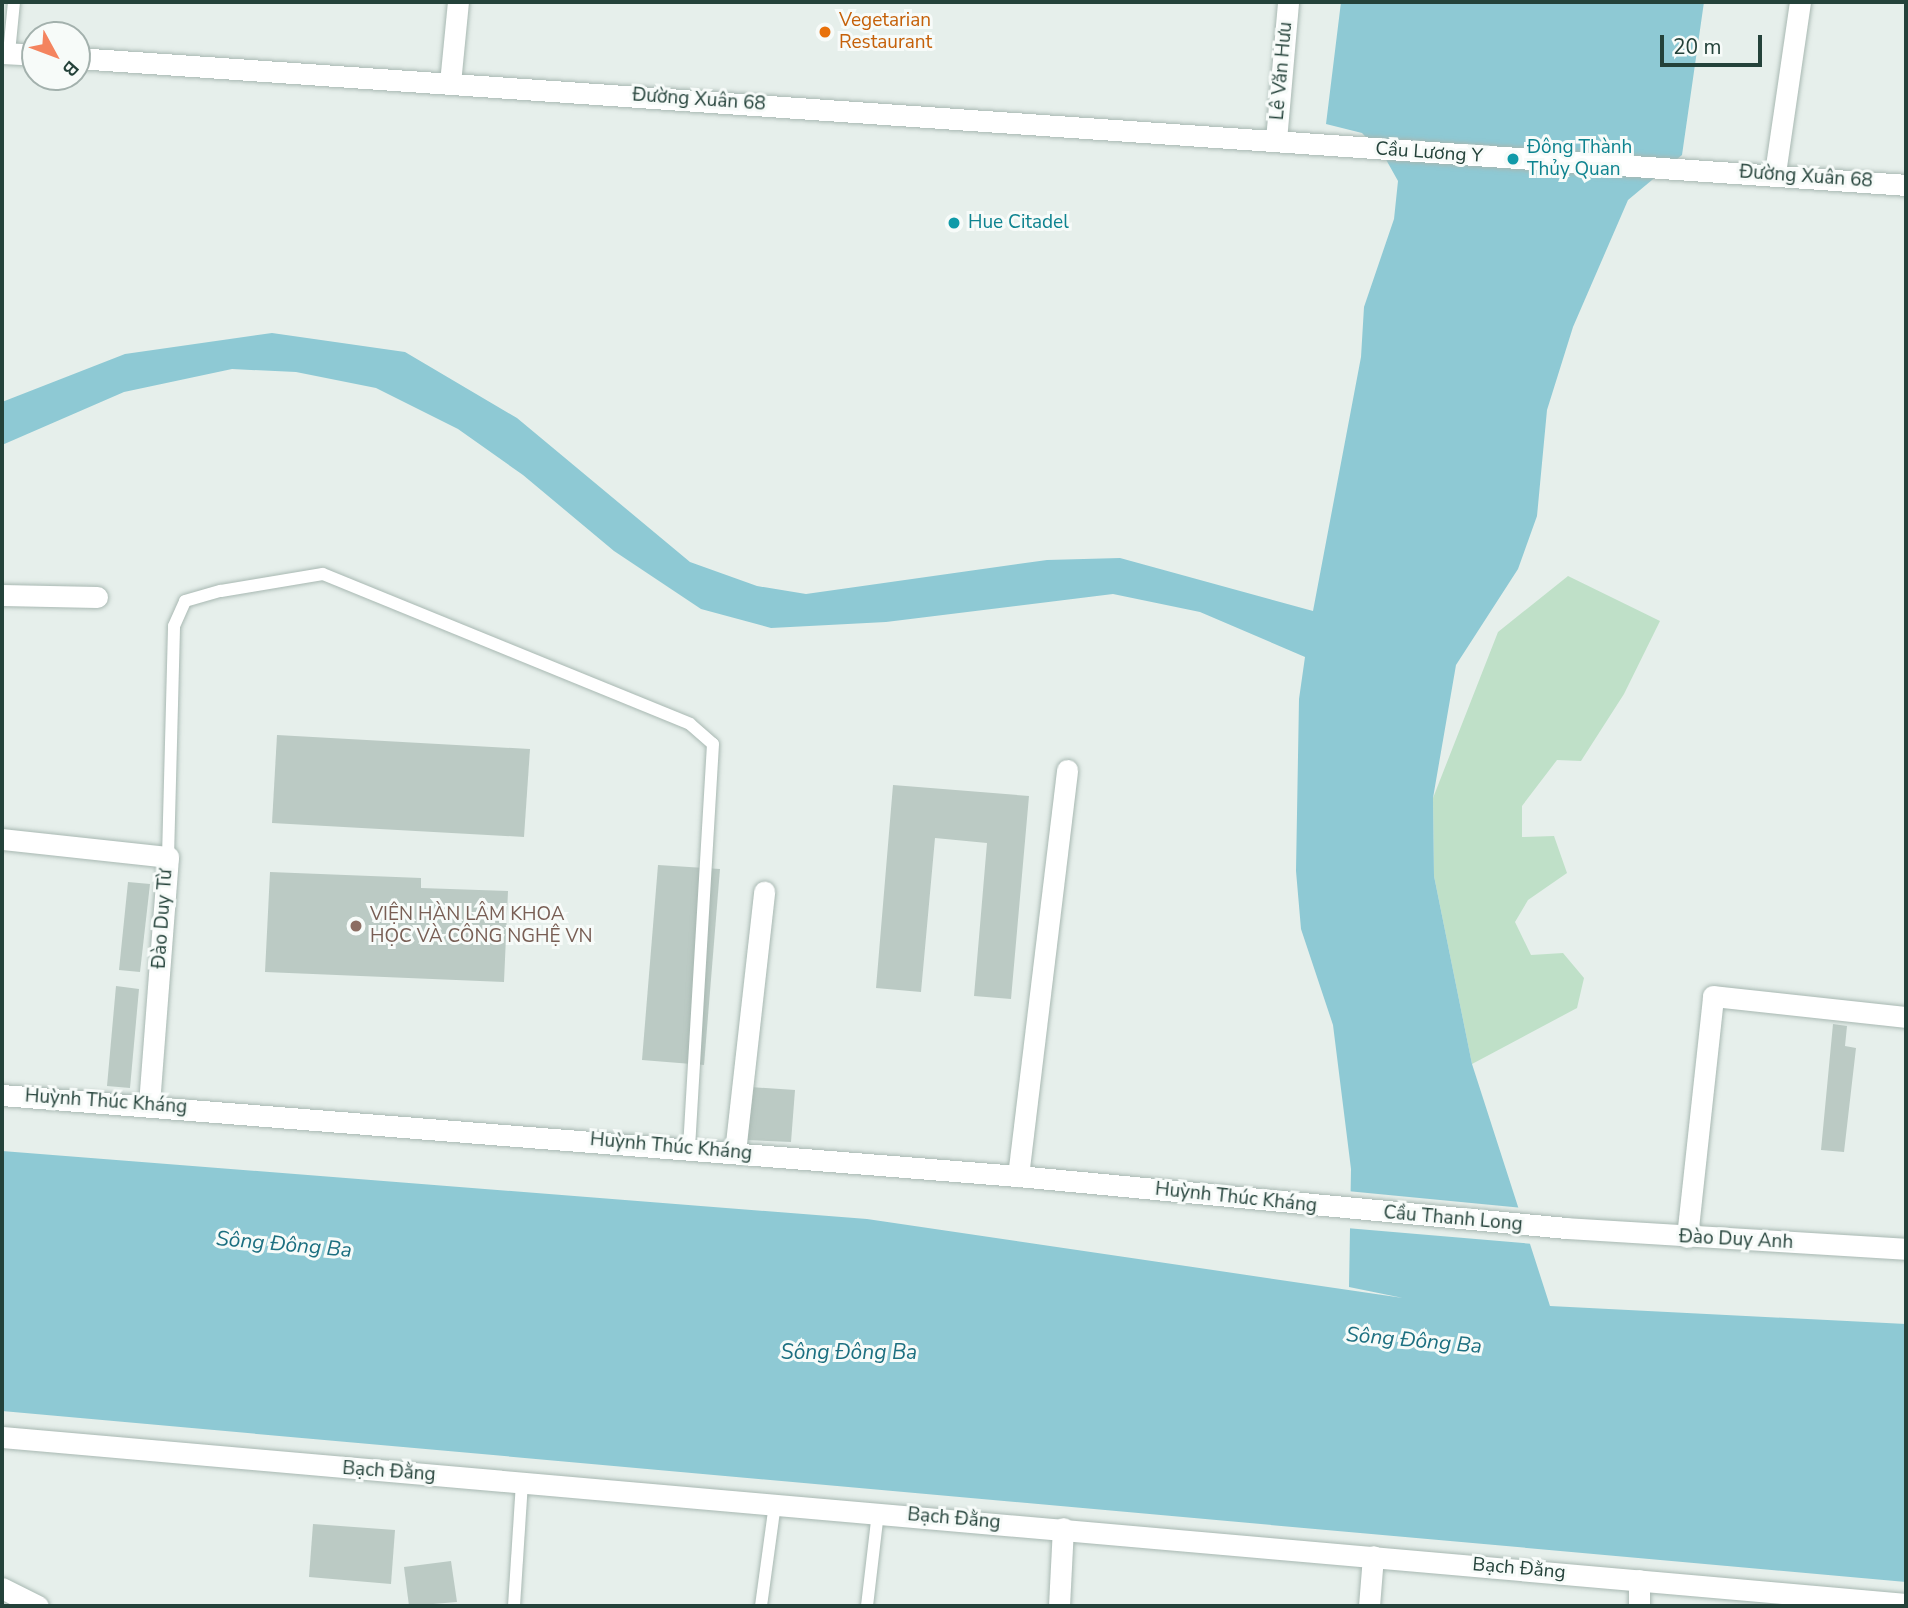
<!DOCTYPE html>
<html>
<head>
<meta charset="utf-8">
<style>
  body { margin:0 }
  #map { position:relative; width:1908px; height:1608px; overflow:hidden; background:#e6efeb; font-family:"Nunito Sans",sans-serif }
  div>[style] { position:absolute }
  .green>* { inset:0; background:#bfe0c8 }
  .water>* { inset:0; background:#8ec9d4 }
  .pier>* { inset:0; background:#e6efeb }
  .building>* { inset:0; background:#bbcac4 }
  .roads { filter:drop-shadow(0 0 2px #a8b8b2) drop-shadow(0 0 2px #a8b8b2) }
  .lane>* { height:12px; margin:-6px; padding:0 6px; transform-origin:6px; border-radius:6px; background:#fff }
  .street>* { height:21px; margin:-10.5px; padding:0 10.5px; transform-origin:10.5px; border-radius:10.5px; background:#fff }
  .secondary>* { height:21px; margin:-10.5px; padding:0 10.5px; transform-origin:10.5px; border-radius:10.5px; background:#fff }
  .dots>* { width:19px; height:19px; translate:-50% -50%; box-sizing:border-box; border:4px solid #f7fbf9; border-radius:50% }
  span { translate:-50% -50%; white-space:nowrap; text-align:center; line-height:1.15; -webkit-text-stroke:6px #f7fbf9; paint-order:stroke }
  .food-label { font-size:19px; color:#c56008 }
  .left { translate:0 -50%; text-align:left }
  .street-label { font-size:19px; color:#24423a }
  .culture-label { font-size:19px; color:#0d838f }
  .education-label { font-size:19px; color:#785e54 }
  .water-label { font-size:21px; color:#1c6f80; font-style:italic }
  .frame { position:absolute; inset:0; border:4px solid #24423a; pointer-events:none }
  .north { position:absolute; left:21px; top:21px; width:70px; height:70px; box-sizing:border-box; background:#f7fbf9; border:2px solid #a3b1ad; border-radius:50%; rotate:131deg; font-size:19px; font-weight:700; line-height:28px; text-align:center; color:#24423a }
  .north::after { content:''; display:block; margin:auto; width:24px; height:32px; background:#f4845f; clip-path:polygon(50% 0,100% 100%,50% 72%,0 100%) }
  .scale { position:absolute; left:1660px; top:35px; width:102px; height:32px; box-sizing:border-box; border:4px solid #24423a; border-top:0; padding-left:9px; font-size:21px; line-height:24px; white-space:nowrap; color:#24423a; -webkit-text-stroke:5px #f7fbf9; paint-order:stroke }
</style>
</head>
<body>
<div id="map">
  <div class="green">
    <i style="clip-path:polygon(1568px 576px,1660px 621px,1624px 694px,1581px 761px,1557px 760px,1522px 806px,1522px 837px,1554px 836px,1567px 873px,1528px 900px,1515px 922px,1531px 955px,1563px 953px,1584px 978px,1577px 1008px,1472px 1064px,1434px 876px,1433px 798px,1498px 632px)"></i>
  </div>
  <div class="water">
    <i style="clip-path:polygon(1341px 2px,1704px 2px,1682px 155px,1628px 200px,1573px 327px,1547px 410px,1537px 516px,1518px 569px,1456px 665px,1433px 798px,1434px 876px,1472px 1064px,1550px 1306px,1906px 1324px,1906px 1582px,2px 1411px,2px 1151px,867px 1219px,1403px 1298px,1349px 1287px,1351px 1169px,1333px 1025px,1301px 929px,1296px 871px,1299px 699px,1305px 657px,1200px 612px,1113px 594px,886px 622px,771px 628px,701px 609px,614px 551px,523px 475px,458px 429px,376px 388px,296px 372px,232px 369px,124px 392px,2px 445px,2px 402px,125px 354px,272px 333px,405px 352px,517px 418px,690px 562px,757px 586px,806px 594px,1047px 560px,1120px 558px,1313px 611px,1361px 357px,1364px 307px,1394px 219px,1398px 181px,1384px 156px,1362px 133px,1326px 124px)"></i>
  </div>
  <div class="pier">
    <i style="clip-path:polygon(1347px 1191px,1523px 1208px,1534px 1244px,1346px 1228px)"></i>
  </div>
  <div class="building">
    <i style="clip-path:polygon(277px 735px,530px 749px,524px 837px,272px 823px)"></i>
    <i style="clip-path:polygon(893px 785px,1029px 796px,1011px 999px,974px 996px,987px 843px,935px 838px,921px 992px,876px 988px)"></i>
    <i style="clip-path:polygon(658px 865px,720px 869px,704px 1065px,642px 1060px)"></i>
    <i style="clip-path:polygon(270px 872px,421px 878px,421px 888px,508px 891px,504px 982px,265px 972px)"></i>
    <i style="clip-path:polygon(128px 882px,150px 884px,140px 972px,119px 970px)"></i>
    <i style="clip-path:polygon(116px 986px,139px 989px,130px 1088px,107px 1086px)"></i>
    <i style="clip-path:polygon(1833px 1024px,1847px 1026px,1845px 1046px,1856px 1048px,1844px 1152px,1821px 1150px)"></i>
    <i style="clip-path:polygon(750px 1087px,795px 1090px,791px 1142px,746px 1140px)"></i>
    <i style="clip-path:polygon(313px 1524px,395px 1530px,391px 1584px,309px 1577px)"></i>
    <i style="clip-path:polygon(451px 1561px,457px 1602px,409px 1606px,404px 1567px)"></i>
  </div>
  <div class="roads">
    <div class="lane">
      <i style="left:9px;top:53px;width:51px;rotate:-84.4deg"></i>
      <i style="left:168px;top:857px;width:231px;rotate:-88.5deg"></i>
      <i style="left:174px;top:626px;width:27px;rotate:-66deg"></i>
      <i style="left:185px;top:601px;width:37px;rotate:-16deg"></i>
      <i style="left:221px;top:591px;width:103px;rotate:-9.5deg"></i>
      <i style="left:323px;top:574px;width:396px;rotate:22.2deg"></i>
      <i style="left:690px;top:724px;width:30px;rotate:41deg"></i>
      <i style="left:713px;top:744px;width:405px;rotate:93.4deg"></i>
      <i style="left:514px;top:1606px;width:123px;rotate:-86.3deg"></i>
      <i style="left:761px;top:1606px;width:103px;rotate:-82.2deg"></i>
      <i style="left:867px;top:1606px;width:95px;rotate:-83.3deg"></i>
    </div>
    <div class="street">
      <i style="left:2px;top:53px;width:33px;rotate:3deg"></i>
      <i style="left:77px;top:58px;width:1833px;rotate:3.97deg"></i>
      <i style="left:450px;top:83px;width:81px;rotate:-84.4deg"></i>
      <i style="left:1276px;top:140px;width:139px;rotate:-85deg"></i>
      <i style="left:1775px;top:173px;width:173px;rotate:-81.7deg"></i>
      <i style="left:2px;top:595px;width:95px;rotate:1.2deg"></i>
      <i style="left:2px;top:839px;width:167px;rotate:6.2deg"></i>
      <i style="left:168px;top:857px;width:249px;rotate:94.4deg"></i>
      <i style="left:735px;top:1152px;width:262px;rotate:-83.6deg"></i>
      <i style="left:1018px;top:1176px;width:409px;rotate:-83.1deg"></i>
      <i style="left:1687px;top:1237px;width:242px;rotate:-83.8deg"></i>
      <i style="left:1713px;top:996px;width:194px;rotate:6.2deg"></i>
      <i style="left:1639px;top:1580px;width:26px;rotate:90deg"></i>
      <i style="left:2px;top:1588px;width:40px;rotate:26.6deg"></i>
      <i style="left:1059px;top:1606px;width:78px;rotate:-87.1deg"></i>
      <i style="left:1369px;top:1606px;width:50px;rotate:-85.4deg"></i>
    </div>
    <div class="secondary">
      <i style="left:2px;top:1095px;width:1019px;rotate:4.56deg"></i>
      <i style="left:1018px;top:1176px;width:550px;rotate:5.42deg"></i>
      <i style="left:1566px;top:1228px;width:341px;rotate:3.5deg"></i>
      <i style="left:2px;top:1437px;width:1911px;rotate:5.01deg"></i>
    </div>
  </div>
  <div class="dots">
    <i style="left:825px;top:32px;background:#e8710a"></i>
    <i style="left:1513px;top:159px;background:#0f9aa8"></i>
    <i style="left:954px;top:223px;background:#0f9aa8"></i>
    <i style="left:356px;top:926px;background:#8d6e63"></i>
  </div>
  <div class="food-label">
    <span class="left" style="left:839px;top:32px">Vegetarian<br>Restaurant</span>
  </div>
  <div class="street-label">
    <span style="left:1282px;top:71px;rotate:-85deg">Lê Văn Hưu</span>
    <span style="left:699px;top:100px;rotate:4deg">Đường Xuân 68</span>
    <span style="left:1429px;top:153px;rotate:4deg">Cầu Lương Y</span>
    <span style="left:1806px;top:177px;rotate:4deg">Đường Xuân 68</span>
    <span style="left:163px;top:919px;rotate:-86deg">Đào Duy Từ</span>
    <span style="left:106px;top:1102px;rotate:4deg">Huỳnh Thúc Kháng</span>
    <span style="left:671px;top:1147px;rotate:5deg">Huỳnh Thúc Kháng</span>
    <span style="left:1236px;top:1198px;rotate:6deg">Huỳnh Thúc Kháng</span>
    <span style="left:1453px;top:1219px;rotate:5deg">Cầu Thanh Long</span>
    <span style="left:1736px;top:1240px;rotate:3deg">Đào Duy Anh</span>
    <span style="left:389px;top:1472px;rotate:4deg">Bạch Đằng</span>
    <span style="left:954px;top:1519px;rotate:5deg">Bạch Đằng</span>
    <span style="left:1519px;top:1569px;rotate:5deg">Bạch Đằng</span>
  </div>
  <div class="culture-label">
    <span class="left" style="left:1527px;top:159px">Đông Thành<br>Thủy Quan</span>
    <span class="left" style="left:968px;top:223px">Hue Citadel</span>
  </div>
  <div class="education-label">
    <span class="left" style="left:370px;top:926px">VIỆN HÀN LÂM KHOA<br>HỌC VÀ CÔNG NGHỆ VN</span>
  </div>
  <div class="water-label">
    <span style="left:284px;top:1244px;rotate:5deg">Sông Đông Ba</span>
    <span style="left:1414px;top:1340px;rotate:5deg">Sông Đông Ba</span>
    <span style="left:849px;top:1352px">Sông Đông Ba</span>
  </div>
  <div class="frame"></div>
  <div class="north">B</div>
  <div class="scale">20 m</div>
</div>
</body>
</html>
